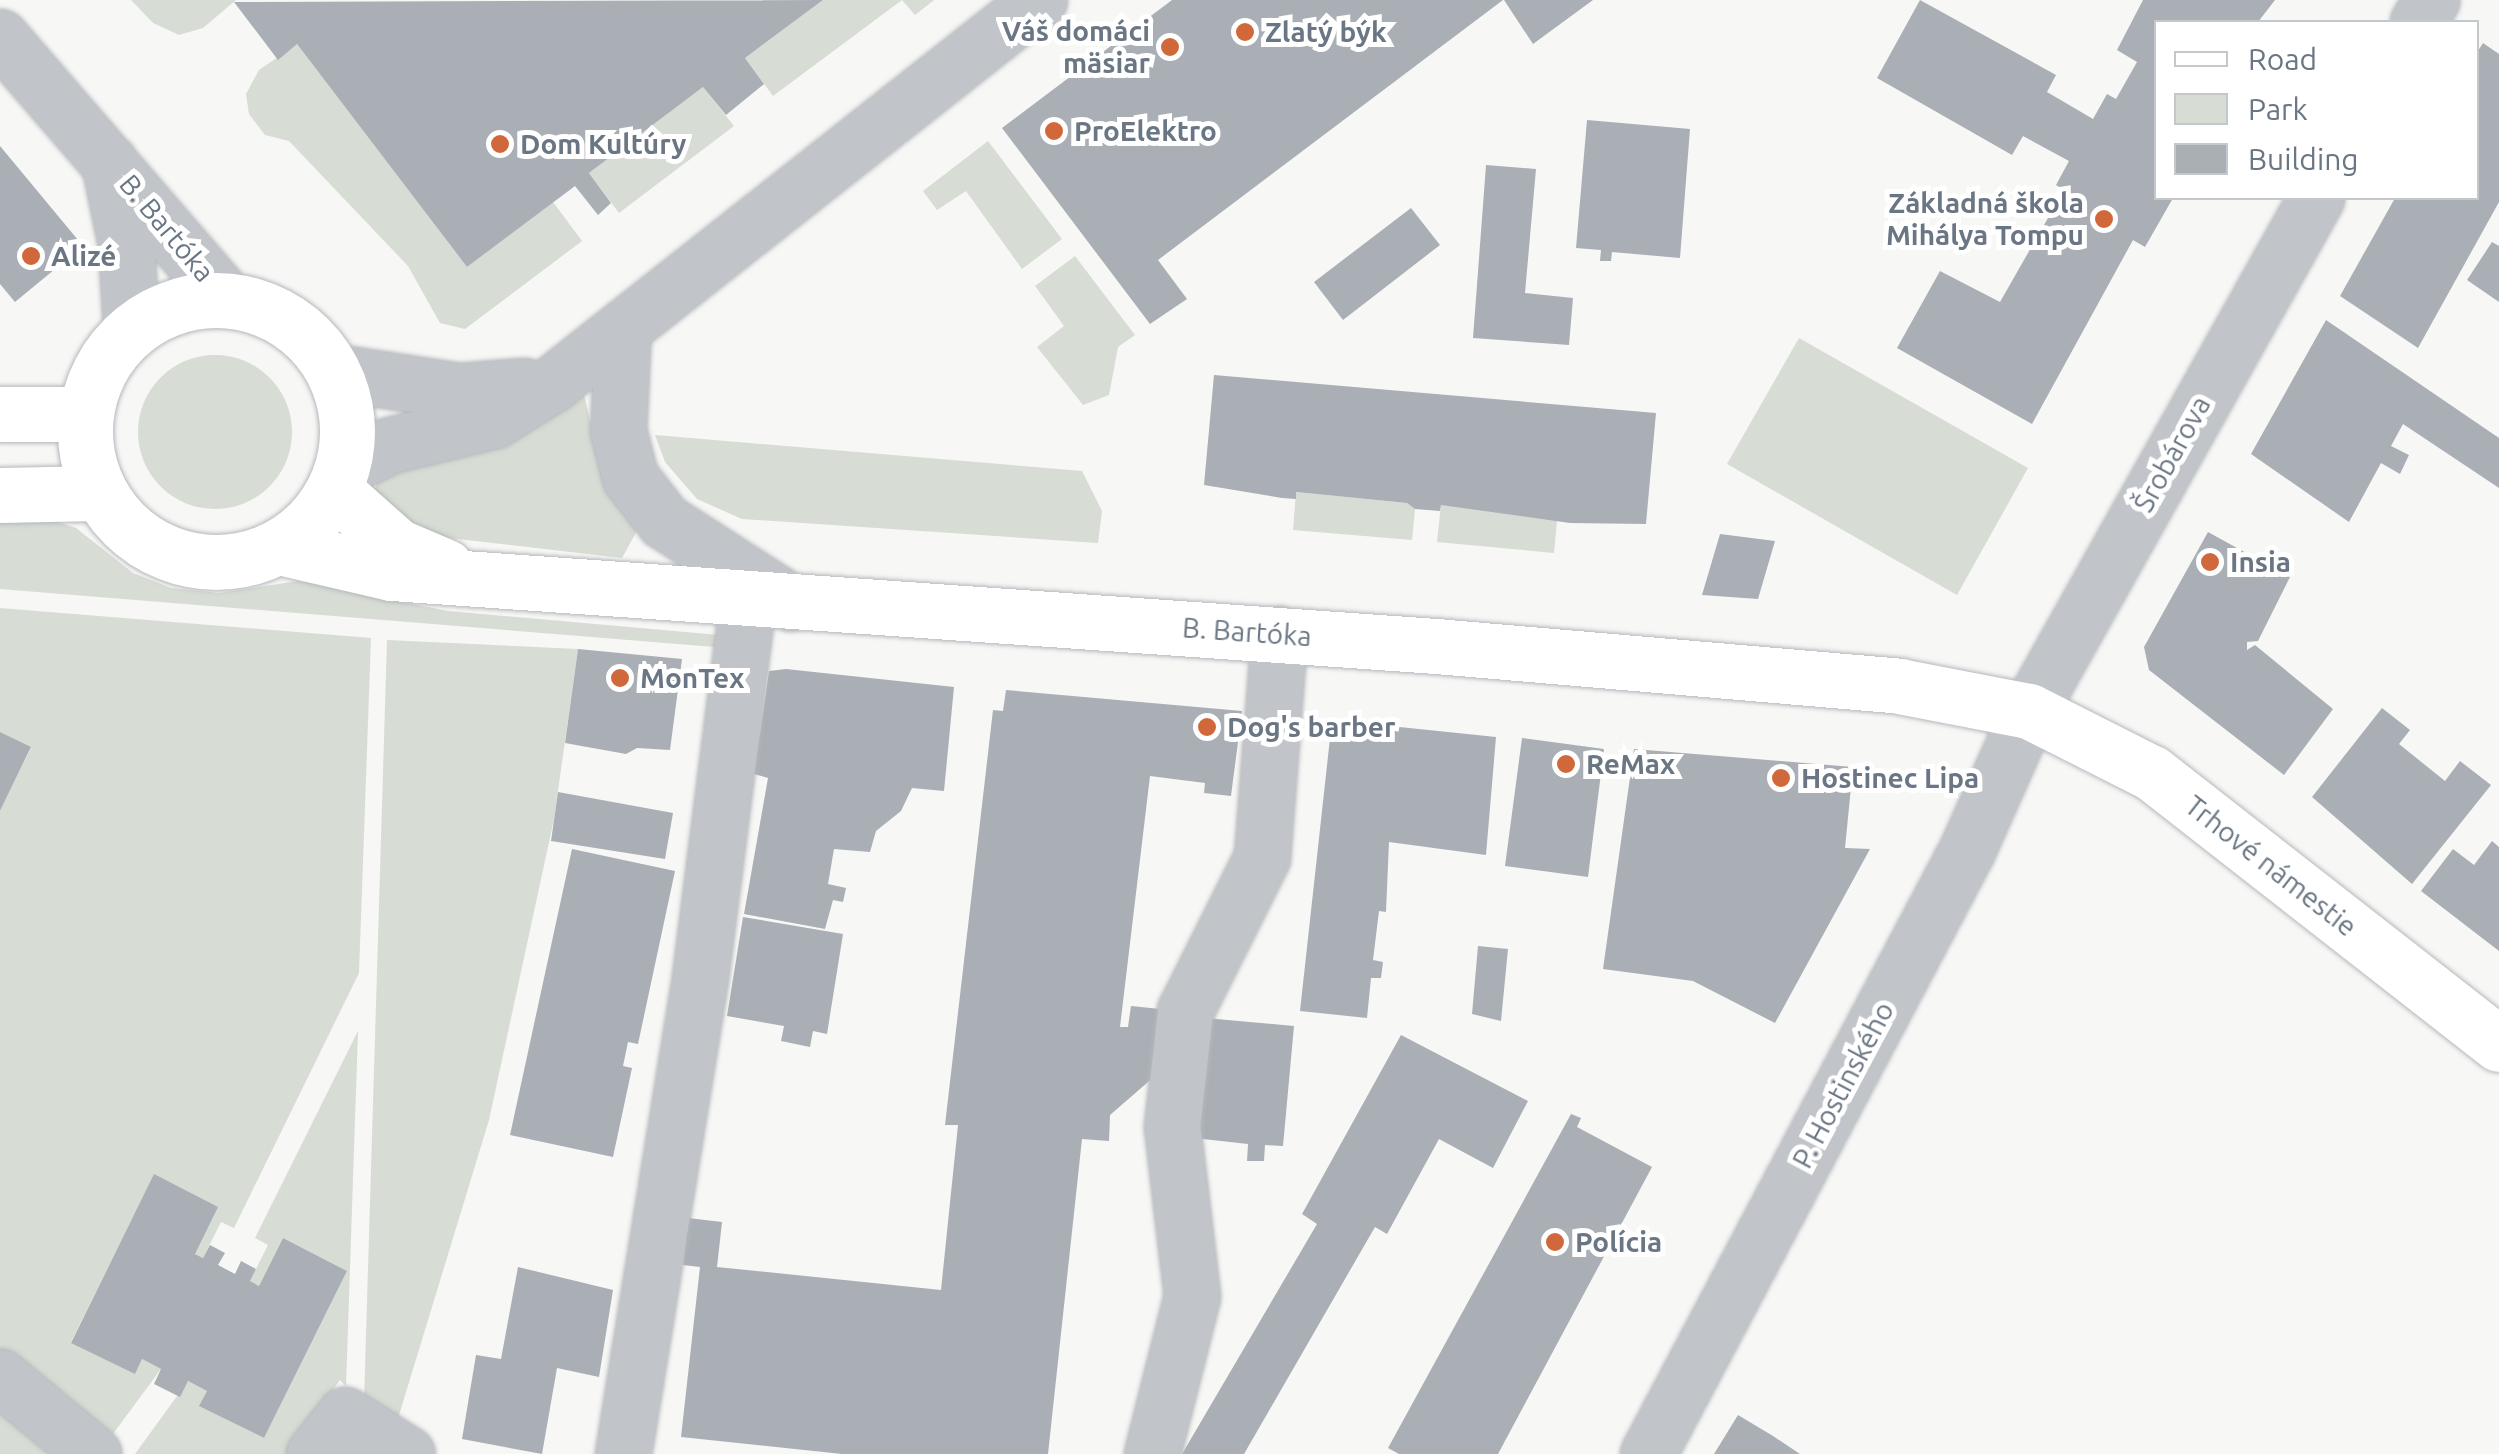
<!DOCTYPE html>
<html>
<head>
<meta charset="utf-8">
<style>
  body { margin:0 }
  #map { position:relative; width:2499px; height:1454px; overflow:hidden; background:#f7f7f5; font-family:Ubuntu,sans-serif }
  div>[style] { position:absolute }
  .green>* { inset:0; background:#d7dcd4 }
  .round { border-radius:50% }
  .building>* { inset:0; background:#a9afb5 }
  .roads { filter:drop-shadow(0 0 2px #b5b8bc) drop-shadow(0 0 2px #b5b8bc) }
  .minor>* { height:55px; margin:-27.5px; padding:0 27.5px; transform-origin:27.5px; border-radius:27.5px; background:#c1c4c8 }
  .major>* { height:55px; margin:-27.5px; padding:0 27.5px; transform-origin:27.5px; border-radius:27.5px; background:#fff }
  .major>.ring { margin:-27.5px; padding:0; box-sizing:content-box; background:none; border:55px solid #fff; border-radius:50% }
  .dots>* { width:28px; height:28px; translate:-50% -50%; box-sizing:border-box; border:5px solid #fff; border-radius:50% }
  span { translate:-50% -50%; white-space:nowrap; text-align:center; line-height:1.15; -webkit-text-stroke:10px #fff; paint-order:stroke }
  .poi-label { font-size:28px; color:#6a7683; font-weight:700 }
  .right { translate:-100% -50%; text-align:right }
  .left { translate:0 -50%; text-align:left }
  .street-label { font-size:28px; color:#6a7683 }
  .legend { position:absolute; left:2154px; top:20px; width:325px; height:180px; box-sizing:border-box; background:#fff; border:2px solid #c3c8cd; margin:0; padding:12px 18px; list-style:none; font-size:30px; color:#6a7683 }
  .legend li { display:flex; align-items:center; gap:20px; height:50px }
  .legend b { width:50px; border:2px solid #c3c8cd }
</style>
</head>
<body>
<div id="map">
  <div class="green">
    <i style="clip-path:polygon(131px 0,236px 0,203px 28px,179px 35px,153px 23px)"></i>
    <i style="clip-path:polygon(823px 0,934px 0,915px 15px,902px 0,773px 96px,745px 58px)"></i>
    <i style="clip-path:polygon(297px 44px,467px 267px,553px 202px,582px 241px,465px 329px,440px 323px,408px 266px,289px 141px,265px 135px,249px 114px,246px 94px,259px 70px)"></i>
    <i style="clip-path:polygon(703px 87px,734px 126px,619px 213px,589px 173px)"></i>
    <i style="clip-path:polygon(988px 141px,1062px 239px,1022px 269px,966px 191px,937px 210px,923px 191px)"></i>
    <i style="clip-path:polygon(1075px 256px,1135px 335px,1118px 347px,1109px 395px,1083px 405px,1037px 347px,1064px 326px,1035px 286px)"></i>
    <i style="clip-path:polygon(1799px 338px,2028px 468px,1957px 595px,1727px 464px)"></i>
    <i class="round" style="left:138px;top:355px;width:154px;height:154px"></i>
    <i style="clip-path:polygon(584px 394px,595px 442px,639px 527px,622px 558px,441px 537px,410px 526px,375px 490px,378px 474px)"></i>
    <i style="clip-path:polygon(655px 435px,1082px 471px,1102px 511px,1098px 543px,742px 519px,697px 499px,665px 462px)"></i>
    <i style="clip-path:polygon(1296px 492px,1407px 503px,1415px 509px,1412px 540px,1293px 530px)"></i>
    <i style="clip-path:polygon(1441px 505px,1549px 515px,1557px 521px,1554px 553px,1437px 542px)"></i>
    <i style="clip-path:polygon(47px 518px,76px 528px,133px 573px,171px 588px,219px 593px,298px 581px,448px 611px,753px 638px,752px 650px,0 589px,0 519px)"></i>
    <i style="clip-path:polygon(0 608px,371px 638px,359px 973px,234px 1228px,221px 1222px,203px 1258px,195px 1254px,154px 1175px,71px 1342px,135px 1373px,142px 1359px,161px 1369px,104px 1446px,0 1362px,0 811px,31px 748px,0 732px)"></i>
    <i style="clip-path:polygon(387px 640px,578px 649px,554px 819px,489px 1120px,396px 1425px,364px 1402px)"></i>
    <i style="clip-path:polygon(358px 1031px,346px 1386px,340px 1380px,287px 1454px,135px 1454px,188px 1381px,207px 1391px,200px 1406px,264px 1438px,347px 1271px,283px 1238px,259px 1286px,250px 1281px,268px 1245px,255px 1238px)"></i>
    <i style="clip-path:polygon(0 1411px,54px 1454px,0 1454px)"></i>
  </div>
  <div class="building">
    <i style="clip-path:polygon(823px 0,745px 58px,764px 84px,726px 115px,703px 87px,589px 173px,611px 203px,598px 215px,575px 186px,467px 267px,297px 44px,278px 60px,234px 2px)"></i>
    <i style="clip-path:polygon(1172px 0,1503px 0,1158px 260px,1187px 299px,1150px 324px,1002px 128px)"></i>
    <i style="clip-path:polygon(1504px 0,1593px 0,1533px 44px)"></i>
    <i style="clip-path:polygon(1920px 0,2056px 75px,2047px 92px,2093px 119px,2107px 94px,2116px 99px,2137px 62px,2117px 50px,2143px 0,2275px 0,2258px 22px,2156px 22px,2156px 198px,2173px 198px,2145px 247px,2133px 240px,2032px 424px,1897px 348px,1940px 271px,2000px 302px,2064px 190px,2056px 185px,2069px 161px,2023px 136px,2012px 155px,1877px 78px)"></i>
    <i style="clip-path:polygon(2483px 43px,2499px 54px,2499px 202px,2418px 348px,2340px 296px,2395px 198px,2476px 198px,2476px 54px)"></i>
    <i style="clip-path:polygon(1587px 120px,1690px 129px,1680px 258px,1612px 252px,1611px 261px,1600px 261px,1601px 250px,1576px 248px)"></i>
    <i style="clip-path:polygon(0 146px,83px 246px,15px 302px,0 284px)"></i>
    <i style="clip-path:polygon(1486px 165px,1536px 169px,1525px 293px,1573px 298px,1569px 345px,1473px 338px)"></i>
    <i style="clip-path:polygon(1411px 208px,1440px 245px,1343px 320px,1314px 282px)"></i>
    <i style="clip-path:polygon(2492px 242px,2499px 246px,2499px 302px,2467px 280px)"></i>
    <i style="clip-path:polygon(2326px 320px,2499px 438px,2499px 488px,2403px 424px,2391px 446px,2409px 455px,2400px 474px,2381px 463px,2349px 522px,2251px 454px)"></i>
    <i style="clip-path:polygon(1214px 375px,1656px 413px,1646px 524px,1570px 523px,1441px 505px,1440px 511px,1415px 509px,1407px 503px,1296px 492px,1296px 499px,1282px 498px,1204px 485px)"></i>
    <i style="clip-path:polygon(2208px 532px,2290px 577px,2258px 641px,2247px 642px,2247px 650px,2255px 645px,2333px 709px,2284px 775px,2149px 670px,2144px 647px)"></i>
    <i style="clip-path:polygon(1720px 534px,1775px 541px,1758px 599px,1702px 595px)"></i>
    <i style="clip-path:polygon(578px 649px,682px 659px,670px 750px,637px 748px,626px 754px,565px 743px)"></i>
    <i style="clip-path:polygon(786px 669px,954px 687px,944px 791px,912px 788px,901px 811px,876px 831px,870px 852px,834px 849px,828px 884px,846px 888px,843px 902px,833px 900px,825px 929px,744px 914px,768px 778px,754px 774px,769px 671px)"></i>
    <i style="clip-path:polygon(1006px 690px,1242px 711px,1231px 796px,1204px 793px,1205px 783px,1150px 776px,1120px 1027px,1128px 1027px,1131px 1006px,1170px 1010px,1163px 1069px,1110px 1115px,1109px 1141px,1082px 1139px,1048px 1454px,842px 1454px,681px 1437px,700px 1267px,683px 1265px,688px 1218px,722px 1222px,717px 1267px,941px 1290px,958px 1125px,945px 1125px,993px 710px,1003px 711px)"></i>
    <i style="clip-path:polygon(2382px 708px,2410px 730px,2399px 744px,2445px 781px,2460px 761px,2491px 785px,2412px 884px,2312px 797px)"></i>
    <i style="clip-path:polygon(1332px 720px,1496px 737px,1486px 855px,1389px 842px,1386px 912px,1379px 911px,1373px 960px,1383px 962px,1381px 978px,1371px 978px,1367px 1018px,1300px 1011px)"></i>
    <i style="clip-path:polygon(0 732px,31px 747px,0 811px)"></i>
    <i style="clip-path:polygon(1522px 738px,1604px 749px,1588px 877px,1505px 866px)"></i>
    <i style="clip-path:polygon(1634px 749px,1853px 767px,1845px 848px,1870px 849px,1775px 1023px,1693px 981px,1603px 969px)"></i>
    <i style="clip-path:polygon(558px 792px,673px 813px,665px 859px,551px 841px)"></i>
    <i style="clip-path:polygon(2492px 841px,2499px 847px,2499px 951px,2421px 891px,2453px 849px,2474px 865px)"></i>
    <i style="clip-path:polygon(572px 849px,675px 871px,638px 1044px,628px 1042px,623px 1066px,632px 1068px,613px 1157px,510px 1135px)"></i>
    <i style="clip-path:polygon(743px 917px,843px 934px,827px 1034px,813px 1031px,810px 1047px,781px 1041px,784px 1026px,727px 1016px)"></i>
    <i style="clip-path:polygon(1478px 946px,1508px 949px,1501px 1021px,1472px 1014px)"></i>
    <i style="clip-path:polygon(1205px 1018px,1294px 1026px,1283px 1146px,1265px 1145px,1264px 1161px,1247px 1161px,1248px 1144px,1194px 1138px)"></i>
    <i style="clip-path:polygon(1401px 1035px,1528px 1101px,1493px 1168px,1439px 1139px,1387px 1234px,1375px 1227px,1244px 1454px,1182px 1454px,1317px 1224px,1302px 1214px)"></i>
    <i style="clip-path:polygon(1571px 1114px,1581px 1118px,1577px 1127px,1652px 1167px,1498px 1454px,1399px 1454px,1388px 1448px)"></i>
    <i style="clip-path:polygon(154px 1174px,218px 1207px,195px 1254px,203px 1258px,210px 1245px,225px 1253px,218px 1265px,235px 1274px,241px 1261px,256px 1269px,250px 1281px,259px 1286px,283px 1238px,347px 1271px,264px 1438px,199px 1406px,207px 1391px,188px 1381px,180px 1397px,154px 1384px,161px 1369px,142px 1359px,135px 1374px,71px 1343px)"></i>
    <i style="clip-path:polygon(518px 1267px,613px 1290px,599px 1377px,557px 1368px,542px 1454px,462px 1439px,476px 1355px,501px 1359px)"></i>
    <i style="clip-path:polygon(1738px 1415px,1773px 1436px,1800px 1454px,1714px 1454px)"></i>
  </div>
  <div class="roads">
    <div class="minor">
      <i style="left:2418px;top:22px;width:26px;rotate:-59deg"></i>
      <i style="left:0;top:37px;width:345px;rotate:49.2deg"></i>
      <i style="left:109px;top:162px;width:84px;rotate:78.3deg"></i>
      <i style="left:126px;top:244px;width:85px;rotate:86.6deg"></i>
      <i style="left:623px;top:329px;width:101px;rotate:92.8deg"></i>
      <i style="left:618px;top:430px;width:49px;rotate:75.7deg"></i>
      <i style="left:630px;top:477px;width:56px;rotate:52.3deg"></i>
      <i style="left:664px;top:521px;width:151px;rotate:32.8deg"></i>
      <i style="left:334px;top:372px;width:126px;rotate:8.6deg"></i>
      <i style="left:459px;top:391px;width:65px;rotate:-4.4deg"></i>
      <i style="left:343px;top:468px;width:52px;rotate:-26.1deg"></i>
      <i style="left:390px;top:445px;width:107px;rotate:-13.5deg"></i>
      <i style="left:494px;top:420px;width:68px;rotate:-31.8deg"></i>
      <i style="left:552px;top:384px;width:620px;rotate:-38.26deg"></i>
      <i style="left:0;top:1377px;width:121px;rotate:39.6deg"></i>
      <i style="left:314px;top:1454px;width:50px;rotate:-51.5deg"></i>
      <i style="left:345px;top:1415px;width:73px;rotate:32.2deg"></i>
      <i style="left:623px;top:1454px;width:482px;rotate:-80.8deg"></i>
      <i style="left:700px;top:978px;width:381px;rotate:-82.8deg"></i>
      <i style="left:1152px;top:1454px;width:163px;rotate:-75.8deg"></i>
      <i style="left:1192px;top:1296px;width:170px;rotate:-96.7deg"></i>
      <i style="left:1172px;top:1127px;width:117px;rotate:-83.6deg"></i>
      <i style="left:1185px;top:1011px;width:172px;rotate:-63.4deg"></i>
      <i style="left:1262px;top:857px;width:224px;rotate:-85.6deg"></i>
      <i style="left:1648px;top:1454px;width:683px;rotate:-62.16deg"></i>
      <i style="left:1967px;top:850px;width:152px;rotate:-66deg"></i>
      <i style="left:2029px;top:711px;width:588px;rotate:-60.77deg"></i>
    </div>
    <div class="major">
      <i class="ring" style="left:85px;top:300px;width:207px;height:207px"></i>
      <i style="left:0;top:414px;width:84px"></i>
      <i style="left:334px;top:490px;width:84px;rotate:41.6deg"></i>
      <i style="left:397px;top:546px;width:53px;rotate:23.2deg"></i>
      <i style="left:0;top:495px;width:98px;rotate:-1.2deg"></i>
      <i style="left:279px;top:547px;width:116px;rotate:13deg"></i>
      <i style="left:392px;top:573px;width:1047px;rotate:4deg"></i>
      <i style="left:1436px;top:646px;width:465px;rotate:4.9deg"></i>
      <i style="left:1899px;top:686px;width:132px;rotate:10.9deg"></i>
      <i style="left:2029px;top:711px;width:138px;rotate:26.8deg"></i>
      <i style="left:2152px;top:773px;width:440px;rotate:38deg"></i>
    </div>
  </div>
  <div class="dots">
    <i style="left:1245px;top:32px;background:#d1683b"></i>
    <i style="left:1170px;top:47px;background:#d1683b"></i>
    <i style="left:1054px;top:131px;background:#d1683b"></i>
    <i style="left:500px;top:144px;background:#d1683b"></i>
    <i style="left:2104px;top:219px;background:#d1683b"></i>
    <i style="left:31px;top:256px;background:#d1683b"></i>
    <i style="left:2210px;top:562px;background:#d1683b"></i>
    <i style="left:620px;top:678px;background:#d1683b"></i>
    <i style="left:1207px;top:727px;background:#d1683b"></i>
    <i style="left:1566px;top:764px;background:#d1683b"></i>
    <i style="left:1781px;top:778px;background:#d1683b"></i>
    <i style="left:1555px;top:1242px;background:#d1683b"></i>
  </div>
  <div class="poi-label">
    <span class="right" style="left:1150px;top:47px">Váš domáci<br>mäsiar</span>
    <span class="left" style="left:1265px;top:32px">Zlatý býk</span>
    <span class="left" style="left:1074px;top:131px">ProElektro</span>
    <span class="left" style="left:520px;top:144px">Dom Kultúry</span>
    <span class="right" style="left:2084px;top:219px">Základná škola<br>Mihálya Tompu</span>
    <span class="left" style="left:51px;top:256px">Alizé</span>
    <span class="left" style="left:2230px;top:562px">Insia</span>
    <span class="left" style="left:640px;top:678px">MonTex</span>
    <span class="left" style="left:1227px;top:727px">Dog's barber</span>
    <span class="left" style="left:1586px;top:764px">ReMax</span>
    <span class="left" style="left:1801px;top:778px">Hostinec Lipa</span>
    <span class="left" style="left:1575px;top:1242px">Polícia</span>
  </div>
  <div class="street-label">
    <span style="left:167px;top:228px;rotate:50deg">B. Bartóka</span>
    <span style="left:2172px;top:454px;rotate:-61deg">Šrobárova</span>
    <span style="left:1247px;top:632px;rotate:4deg">B. Bartóka</span>
    <span style="left:2271px;top:866px;rotate:38deg">Trhové námestie</span>
    <span style="left:1843px;top:1085px;rotate:-62deg">P. Hostinského</span>
  </div>
  <ul class="legend">
  <li><b style="height:12px;background:#fff"></b>Road</li>
  <li><b style="height:28px;background:#d7dcd4"></b>Park</li>
  <li><b style="height:28px;background:#a9afb5"></b>Building</li>
  </ul>
</div>
</body>
</html>
